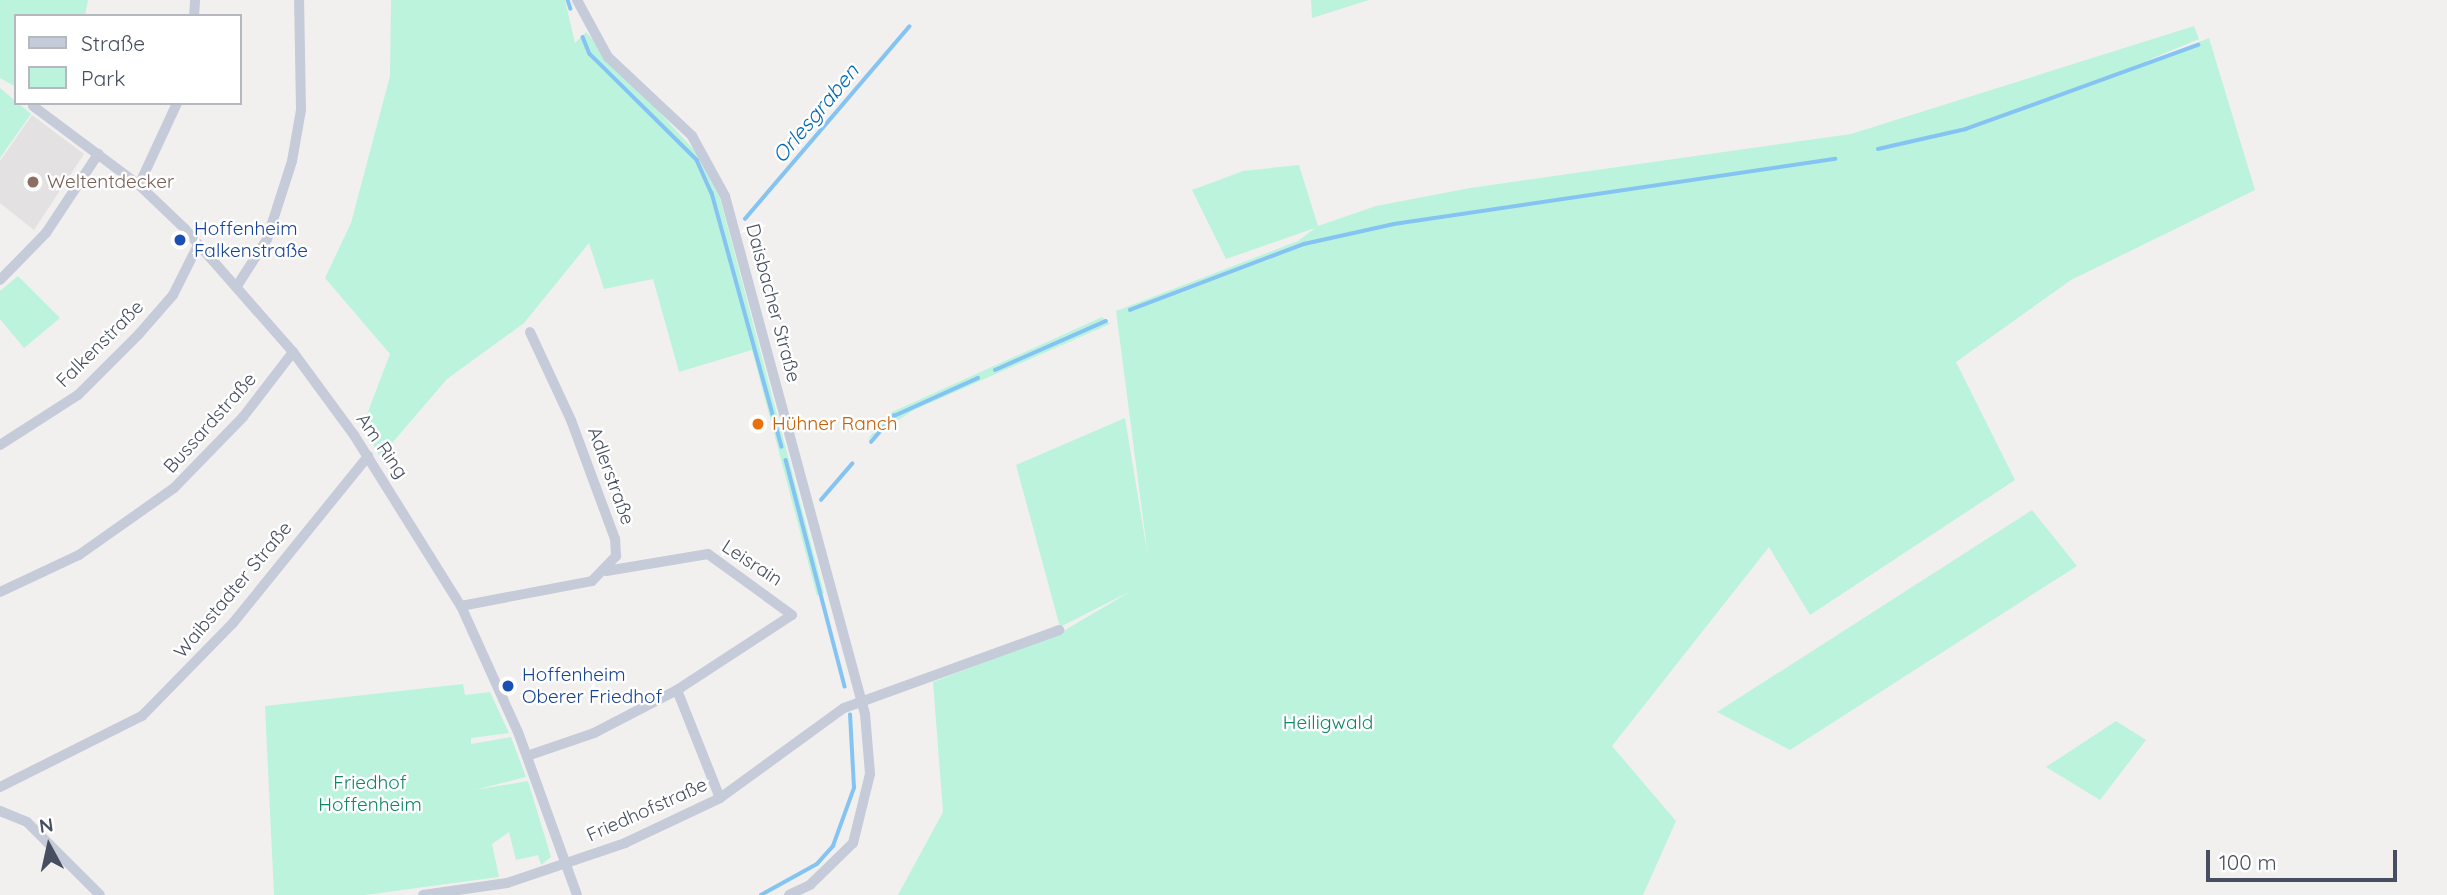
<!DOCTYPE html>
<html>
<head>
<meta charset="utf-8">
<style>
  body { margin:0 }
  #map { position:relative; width:2447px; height:895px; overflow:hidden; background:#f2f0ef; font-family:Quicksand,sans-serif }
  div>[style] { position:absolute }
  .education>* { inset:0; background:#e3e1e1 }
  .green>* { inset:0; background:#bbf3dd }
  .stream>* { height:3.5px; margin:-1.75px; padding:0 1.75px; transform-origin:1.75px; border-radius:1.75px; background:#85c4f2 }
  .street>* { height:10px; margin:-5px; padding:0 5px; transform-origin:5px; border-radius:5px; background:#c5cbd8 }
  .dots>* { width:19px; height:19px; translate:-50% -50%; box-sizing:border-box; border:4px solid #fff; border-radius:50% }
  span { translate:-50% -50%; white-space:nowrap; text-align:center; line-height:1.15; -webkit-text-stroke:5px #fff; paint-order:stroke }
  .education-label { font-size:19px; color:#785e54 }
  .left { translate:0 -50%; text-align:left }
  .transit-label { font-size:19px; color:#164399 }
  .street-label { font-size:19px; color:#464e5f }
  .food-label { font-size:19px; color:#c56008 }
  .park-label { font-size:19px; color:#108665 }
  .water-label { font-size:21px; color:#0269b6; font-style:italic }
  .legend { position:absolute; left:14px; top:14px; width:228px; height:91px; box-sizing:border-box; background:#fff; border:2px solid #b5b8bf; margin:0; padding:9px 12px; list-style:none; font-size:21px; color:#464e5f }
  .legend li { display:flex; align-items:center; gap:14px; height:35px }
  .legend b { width:35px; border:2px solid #b5b8bf }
  .north { position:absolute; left:14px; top:811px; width:70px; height:70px; -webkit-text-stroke:5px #fff; paint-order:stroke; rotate:352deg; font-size:19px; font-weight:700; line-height:28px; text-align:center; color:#464e5f }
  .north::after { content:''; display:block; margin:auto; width:24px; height:32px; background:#464e5f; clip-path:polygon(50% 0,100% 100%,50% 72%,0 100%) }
  .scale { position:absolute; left:2206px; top:850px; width:191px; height:32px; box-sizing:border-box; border:4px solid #464e5f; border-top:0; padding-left:9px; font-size:21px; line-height:24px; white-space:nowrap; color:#464e5f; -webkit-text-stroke:5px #fff; paint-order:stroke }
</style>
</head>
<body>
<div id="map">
  <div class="education">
    <i style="clip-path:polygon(32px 115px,84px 154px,34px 230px,0 203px,0 161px)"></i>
  </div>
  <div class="green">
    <i style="clip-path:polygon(0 0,88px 0,85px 16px,16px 16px,16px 87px,0 78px)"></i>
    <i style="clip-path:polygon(391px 0,565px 0,575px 43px,586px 32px,695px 151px,720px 198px,824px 593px,817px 596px,752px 350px,679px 372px,653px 279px,604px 289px,589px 243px,524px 323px,447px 379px,380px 457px,368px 435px,380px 421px,373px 428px,366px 417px,390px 354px,325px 278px,351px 223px,390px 76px)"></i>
    <i style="clip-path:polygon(1311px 0,1369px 0,1312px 18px)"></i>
    <i style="clip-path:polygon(2194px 26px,2199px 39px,2077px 90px,2209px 38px,2255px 190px,2071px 280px,1956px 362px,2015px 480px,1810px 615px,1769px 547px,1612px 746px,1676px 821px,1643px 895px,898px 895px,943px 812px,933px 682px,1060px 633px,1133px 590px,1060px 627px,1016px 465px,1125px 418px,1148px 557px,1116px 311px,1298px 241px,1315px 228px,1226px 259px,1192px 190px,1243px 171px,1299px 165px,1318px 226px,1376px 206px,1470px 188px,1851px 134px)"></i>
    <i style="clip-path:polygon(0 88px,31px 114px,0 158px)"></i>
    <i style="clip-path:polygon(18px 276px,60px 318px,24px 348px,0 319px,0 291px)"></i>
    <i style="clip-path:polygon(1102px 317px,1110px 324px,914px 410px,867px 440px,892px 412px)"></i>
    <i style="clip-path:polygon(2032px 510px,2077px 566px,1790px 750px,1717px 712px)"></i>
    <i style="clip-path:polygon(463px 684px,465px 695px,490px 692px,509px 733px,471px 738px,471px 744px,511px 737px,526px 777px,475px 790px,528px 781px,551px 857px,541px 865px,538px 855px,516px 860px,509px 832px,492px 844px,499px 877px,365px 895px,274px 895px,265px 706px)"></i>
    <i style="clip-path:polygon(2116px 721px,2146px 740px,2100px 800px,2046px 767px)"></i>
  </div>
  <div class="stream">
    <i style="left:568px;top:0;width:9px;rotate:72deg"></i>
    <i style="left:583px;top:37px;width:18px;rotate:68deg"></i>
    <i style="left:590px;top:54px;width:151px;rotate:44.7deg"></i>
    <i style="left:697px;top:160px;width:36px;rotate:66deg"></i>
    <i style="left:712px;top:193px;width:263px;rotate:74.6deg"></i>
    <i style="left:1878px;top:149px;width:90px;rotate:-12.8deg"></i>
    <i style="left:1966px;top:129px;width:247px;rotate:-19.9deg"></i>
    <i style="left:745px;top:219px;width:253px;rotate:-49.5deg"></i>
    <i style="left:1130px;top:310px;width:186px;rotate:-20.8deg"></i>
    <i style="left:1304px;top:244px;width:92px;rotate:-12.5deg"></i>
    <i style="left:1394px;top:224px;width:446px;rotate:-8.4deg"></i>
    <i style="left:995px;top:370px;width:121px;rotate:-23.8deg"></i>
    <i style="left:871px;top:442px;width:35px;rotate:-49deg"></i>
    <i style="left:894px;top:416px;width:92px;rotate:-24.3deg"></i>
    <i style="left:786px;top:460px;width:234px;rotate:75.4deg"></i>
    <i style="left:821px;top:500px;width:48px;rotate:-49.3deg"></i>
    <i style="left:761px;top:895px;width:64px;rotate:-29deg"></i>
    <i style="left:817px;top:864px;width:24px;rotate:-48deg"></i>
    <i style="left:833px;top:846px;width:62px;rotate:-70.1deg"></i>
    <i style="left:854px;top:788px;width:73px;rotate:-93.1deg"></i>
  </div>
  <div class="street">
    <i style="left:577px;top:0;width:65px;rotate:61.5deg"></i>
    <i style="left:608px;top:57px;width:115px;rotate:43.2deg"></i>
    <i style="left:692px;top:136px;width:68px;rotate:61.2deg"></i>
    <i style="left:725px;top:196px;width:537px;rotate:74.88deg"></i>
    <i style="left:865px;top:714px;width:60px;rotate:85.2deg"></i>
    <i style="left:870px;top:774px;width:71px;rotate:103.8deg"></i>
    <i style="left:853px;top:843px;width:60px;rotate:135.7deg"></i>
    <i style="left:810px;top:885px;width:23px;rotate:155deg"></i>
    <i style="left:194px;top:16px;width:16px;rotate:-86deg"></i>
    <i style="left:33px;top:106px;width:132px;rotate:36.7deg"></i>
    <i style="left:139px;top:185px;width:64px;rotate:43.7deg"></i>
    <i style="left:185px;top:229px;width:164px;rotate:48.7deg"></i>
    <i style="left:293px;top:352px;width:103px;rotate:53.7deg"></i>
    <i style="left:354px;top:435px;width:202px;rotate:58deg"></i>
    <i style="left:461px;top:606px;width:138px;rotate:65.7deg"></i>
    <i style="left:518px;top:732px;width:173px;rotate:70.1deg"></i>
    <i style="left:139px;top:185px;width:90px;rotate:-65.1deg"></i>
    <i style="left:0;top:280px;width:66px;rotate:-45.6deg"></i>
    <i style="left:46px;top:233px;width:95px;rotate:-56.6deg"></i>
    <i style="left:237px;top:286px;width:56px;rotate:-57.4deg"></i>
    <i style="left:267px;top:239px;width:82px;rotate:-72.2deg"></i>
    <i style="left:292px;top:161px;width:52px;rotate:-80deg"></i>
    <i style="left:301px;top:110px;width:110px;rotate:-91deg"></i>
    <i style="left:0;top:445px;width:93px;rotate:-32.7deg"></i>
    <i style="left:78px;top:395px;width:86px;rotate:-45deg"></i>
    <i style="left:139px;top:334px;width:52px;rotate:-48.9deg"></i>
    <i style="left:173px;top:295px;width:56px;rotate:-63.4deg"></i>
    <i style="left:0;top:592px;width:87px;rotate:-25.1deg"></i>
    <i style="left:79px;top:555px;width:116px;rotate:-35.2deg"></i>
    <i style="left:174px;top:488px;width:99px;rotate:-45.8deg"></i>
    <i style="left:243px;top:417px;width:82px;rotate:-52.4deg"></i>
    <i style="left:461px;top:606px;width:133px;rotate:-10.8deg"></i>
    <i style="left:592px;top:581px;width:35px;rotate:-46deg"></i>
    <i style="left:616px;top:556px;width:17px;rotate:-93deg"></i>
    <i style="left:615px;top:539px;width:127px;rotate:-110.3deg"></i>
    <i style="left:571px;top:420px;width:97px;rotate:-115deg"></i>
    <i style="left:677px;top:690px;width:116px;rotate:68.3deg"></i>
    <i style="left:527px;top:756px;width:71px;rotate:-18.9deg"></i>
    <i style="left:594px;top:733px;width:93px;rotate:-27.4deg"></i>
    <i style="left:677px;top:690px;width:137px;rotate:-33.1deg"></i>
    <i style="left:792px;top:615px;width:104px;rotate:-144deg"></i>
    <i style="left:708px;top:554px;width:103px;rotate:170.5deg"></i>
    <i style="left:0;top:787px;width:159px;rotate:-26.6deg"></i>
    <i style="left:142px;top:716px;width:130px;rotate:-45.6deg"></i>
    <i style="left:233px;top:623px;width:215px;rotate:-51deg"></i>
    <i style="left:0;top:811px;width:29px;rotate:22deg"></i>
    <i style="left:27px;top:822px;width:103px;rotate:45deg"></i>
    <i style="left:423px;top:895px;width:85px;rotate:-8.1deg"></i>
    <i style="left:507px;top:883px;width:125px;rotate:-18.7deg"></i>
    <i style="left:625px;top:843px;width:105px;rotate:-25.3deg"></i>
    <i style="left:720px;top:798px;width:153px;rotate:-36deg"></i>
    <i style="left:844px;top:708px;width:229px;rotate:-19.9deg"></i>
  </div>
  <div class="dots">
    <i style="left:33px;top:182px;background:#8d6e63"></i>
    <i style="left:180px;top:240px;background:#1a4fb4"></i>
    <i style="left:758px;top:424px;background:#e8710a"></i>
    <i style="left:508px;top:686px;background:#1a4fb4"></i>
  </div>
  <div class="education-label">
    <span class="left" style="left:47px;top:182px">Weltentdecker</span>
  </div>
  <div class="transit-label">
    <span class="left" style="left:194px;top:240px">Hoffenheim<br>Falkenstraße</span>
    <span class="left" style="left:522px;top:686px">Hoffenheim<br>Oberer Friedhof</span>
  </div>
  <div class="street-label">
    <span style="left:773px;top:303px;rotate:75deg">Daisbacher Straße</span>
    <span style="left:100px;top:344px;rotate:-45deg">Falkenstraße</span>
    <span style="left:210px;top:423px;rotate:-48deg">Bussardstraße</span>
    <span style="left:382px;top:446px;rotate:55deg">Am Ring</span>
    <span style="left:611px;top:476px;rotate:70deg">Adlerstraße</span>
    <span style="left:752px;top:563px;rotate:33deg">Leisrain</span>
    <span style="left:233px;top:590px;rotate:-50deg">Waibstadter Straße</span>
    <span style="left:647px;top:810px;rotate:-24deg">Friedhofstraße</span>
  </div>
  <div class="food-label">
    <span class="left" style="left:772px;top:424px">Hühner Ranch</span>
  </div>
  <div class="park-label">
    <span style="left:1328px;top:723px">Heiligwald</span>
    <span style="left:370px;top:794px">Friedhof<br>Hoffenheim</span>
  </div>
  <div class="water-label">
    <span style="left:815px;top:113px;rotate:-50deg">Orlesgraben</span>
  </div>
  <ul class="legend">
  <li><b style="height:9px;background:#c5cbd8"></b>Straße</li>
  <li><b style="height:19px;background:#bbf3dd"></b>Park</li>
  </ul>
  <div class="north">N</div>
  <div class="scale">100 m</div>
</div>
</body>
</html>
